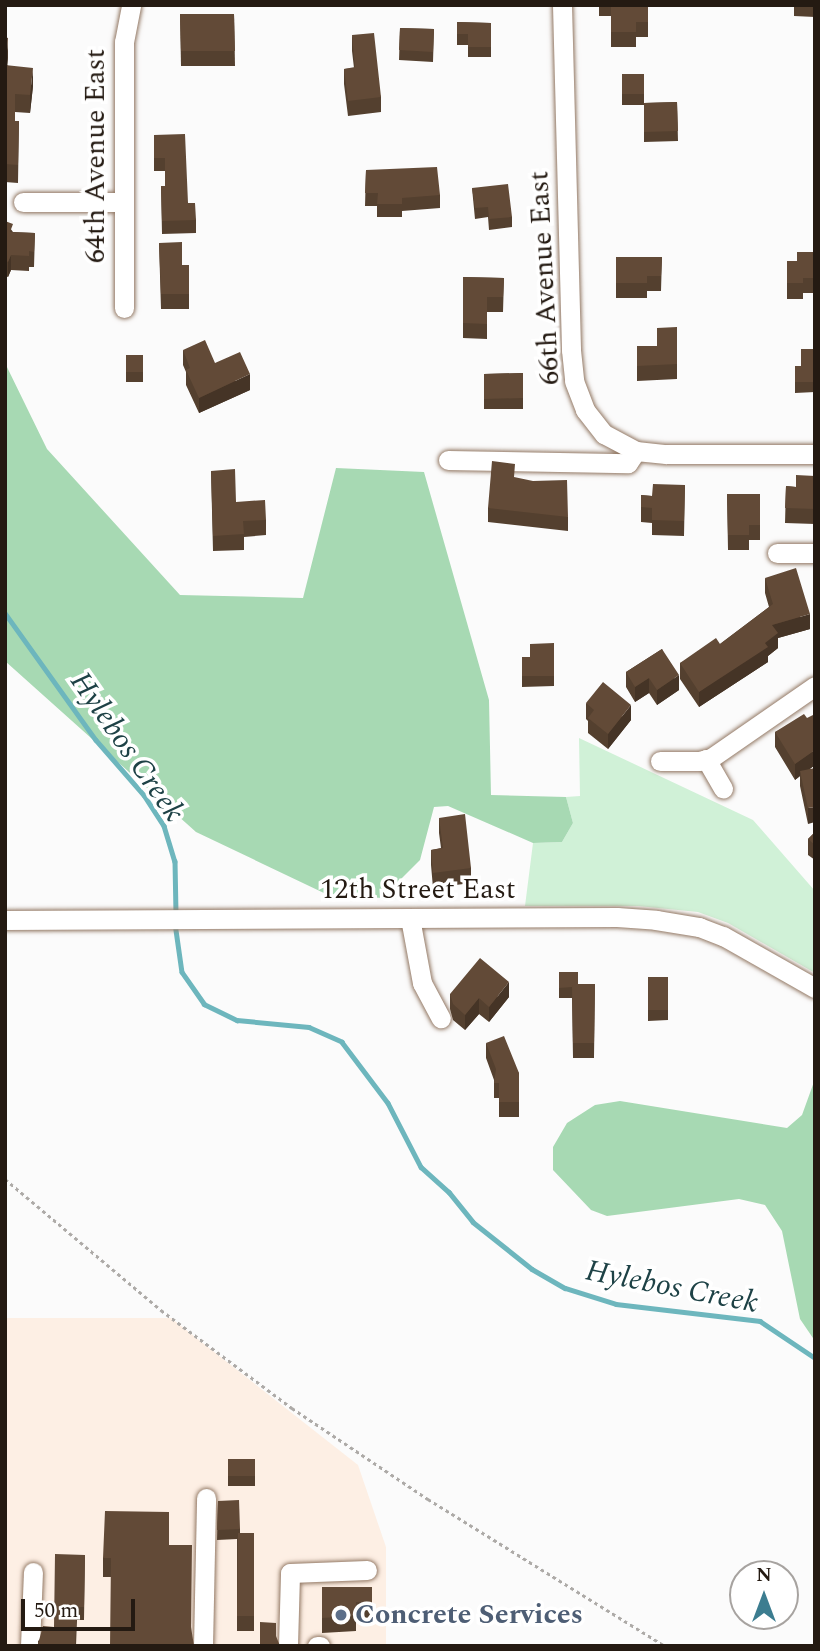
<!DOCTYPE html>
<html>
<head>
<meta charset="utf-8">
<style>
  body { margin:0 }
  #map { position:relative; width:820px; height:1651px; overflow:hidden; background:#fbfbfb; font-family:Spectral,serif }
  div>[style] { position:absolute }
  .built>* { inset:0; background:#fdefe4 }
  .green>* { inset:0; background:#d0f1d7 }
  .forest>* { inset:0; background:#a7d9b3 }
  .stream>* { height:4.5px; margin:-2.25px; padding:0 2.25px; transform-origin:2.25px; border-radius:2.25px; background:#6db6bd }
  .path>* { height:2.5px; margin-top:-1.25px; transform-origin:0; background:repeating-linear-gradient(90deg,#adaaa7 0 3.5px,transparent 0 7px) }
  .roads { filter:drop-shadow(0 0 2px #937965) drop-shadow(0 0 2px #937965) }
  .minor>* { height:19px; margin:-9.5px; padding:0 9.5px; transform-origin:9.5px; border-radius:9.5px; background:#fff }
  .wall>* { inset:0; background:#54402f }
  .shaded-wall>* { inset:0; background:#453426 }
  .building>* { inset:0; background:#624a37 }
  .dots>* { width:19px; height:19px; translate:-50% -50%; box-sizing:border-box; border:4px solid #fff; border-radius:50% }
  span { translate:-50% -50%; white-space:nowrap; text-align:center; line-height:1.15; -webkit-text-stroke:7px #fff; paint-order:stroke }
  .street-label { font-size:28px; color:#241a12 }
  .service-label { font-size:28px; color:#4e5e75; font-weight:700 }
  .left { translate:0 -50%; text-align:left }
  .water-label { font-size:30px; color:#1e4246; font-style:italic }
  .frame { position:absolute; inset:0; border:7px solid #241a12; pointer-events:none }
  .north { position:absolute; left:729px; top:1560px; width:70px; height:70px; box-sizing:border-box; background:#fff; border:2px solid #a7a3a0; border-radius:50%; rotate:0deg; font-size:19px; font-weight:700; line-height:28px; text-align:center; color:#241a12 }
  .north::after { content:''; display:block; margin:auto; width:24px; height:32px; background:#3c7d90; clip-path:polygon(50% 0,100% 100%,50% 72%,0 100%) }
  .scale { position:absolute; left:21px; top:1599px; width:114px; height:32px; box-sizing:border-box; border:4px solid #241a12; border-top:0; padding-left:9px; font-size:21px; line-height:24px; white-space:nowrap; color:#241a12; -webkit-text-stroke:5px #fff; paint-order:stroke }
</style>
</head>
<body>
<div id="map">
  <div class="built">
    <i style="clip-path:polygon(5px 1318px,171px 1318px,358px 1465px,386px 1547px,386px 1646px,5px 1646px)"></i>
  </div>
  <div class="green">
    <i style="clip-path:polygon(579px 738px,753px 820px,815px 891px,815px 973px,728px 923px,698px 912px,638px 906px,525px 906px,533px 843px,562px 842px,573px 823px,566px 797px,580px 796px)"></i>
  </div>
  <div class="forest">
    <i style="clip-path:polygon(5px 363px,47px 449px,180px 595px,303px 598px,336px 468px,424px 472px,489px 700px,491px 795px,566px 797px,573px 823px,562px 842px,533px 843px,448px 806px,434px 807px,420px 860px,397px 883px,396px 899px,326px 894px,196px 832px,5px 661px)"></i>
    <i style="clip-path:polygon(815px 1079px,815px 1341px,800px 1319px,782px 1231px,765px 1205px,739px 1199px,607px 1216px,591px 1210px,553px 1170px,553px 1147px,567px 1123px,595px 1105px,620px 1101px,787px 1128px,802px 1115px)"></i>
  </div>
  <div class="stream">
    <i style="left:5px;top:613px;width:156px;rotate:54.4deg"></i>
    <i style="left:96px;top:740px;width:73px;rotate:48.9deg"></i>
    <i style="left:144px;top:795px;width:37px;rotate:57deg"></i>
    <i style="left:164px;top:826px;width:37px;rotate:73deg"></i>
    <i style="left:175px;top:861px;width:54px;rotate:88.9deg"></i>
    <i style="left:175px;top:923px;width:49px;rotate:81.9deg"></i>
    <i style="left:182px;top:972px;width:39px;rotate:55deg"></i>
    <i style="left:204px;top:1004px;width:37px;rotate:26deg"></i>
    <i style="left:237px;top:1020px;width:72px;rotate:5.6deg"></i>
    <i style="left:309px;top:1027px;width:36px;rotate:24deg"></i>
    <i style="left:342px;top:1042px;width:76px;rotate:53deg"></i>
    <i style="left:388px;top:1103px;width:72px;rotate:62.7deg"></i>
    <i style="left:421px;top:1167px;width:38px;rotate:42deg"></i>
    <i style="left:449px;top:1192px;width:38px;rotate:51deg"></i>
    <i style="left:473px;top:1222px;width:75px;rotate:38.5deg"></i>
    <i style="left:532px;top:1269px;width:38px;rotate:30deg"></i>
    <i style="left:565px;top:1288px;width:53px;rotate:17.4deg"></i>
    <i style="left:616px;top:1304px;width:145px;rotate:6.7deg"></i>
    <i style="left:760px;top:1321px;width:66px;rotate:33.9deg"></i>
  </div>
  <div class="path">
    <i style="left:5px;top:1179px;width:204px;rotate:40deg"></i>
    <i style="left:161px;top:1310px;width:164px;rotate:36.8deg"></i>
    <i style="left:292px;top:1408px;width:164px;rotate:33.8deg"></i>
    <i style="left:428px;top:1499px;width:279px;rotate:31.8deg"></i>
  </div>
  <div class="roads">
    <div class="minor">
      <i style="left:562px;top:5px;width:345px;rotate:88.5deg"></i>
      <i style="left:571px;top:350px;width:31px;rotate:84deg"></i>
      <i style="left:574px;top:381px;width:31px;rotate:69deg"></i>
      <i style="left:585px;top:410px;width:31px;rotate:52deg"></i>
      <i style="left:604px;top:434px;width:36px;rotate:28deg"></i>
      <i style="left:636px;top:451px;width:30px;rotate:6deg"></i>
      <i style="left:666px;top:454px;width:149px"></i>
      <i style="left:23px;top:202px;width:99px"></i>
      <i style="left:124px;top:308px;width:266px;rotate:-90deg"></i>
      <i style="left:124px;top:42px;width:38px;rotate:-79deg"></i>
      <i style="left:448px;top:460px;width:180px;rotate:1deg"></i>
      <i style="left:628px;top:463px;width:14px;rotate:-56deg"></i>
      <i style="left:777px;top:553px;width:38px"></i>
      <i style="left:706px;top:759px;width:34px;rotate:60deg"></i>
      <i style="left:660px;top:761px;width:39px"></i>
      <i style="left:699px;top:761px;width:12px;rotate:-14deg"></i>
      <i style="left:711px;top:758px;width:126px;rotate:-34.7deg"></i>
      <i style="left:410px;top:918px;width:66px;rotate:79.5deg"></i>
      <i style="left:422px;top:983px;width:40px;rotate:62deg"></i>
      <i style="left:5px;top:920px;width:612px;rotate:-0.28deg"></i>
      <i style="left:617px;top:917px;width:39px;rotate:4deg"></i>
      <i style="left:656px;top:920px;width:44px;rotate:9.2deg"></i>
      <i style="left:699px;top:927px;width:26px;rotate:21deg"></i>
      <i style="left:723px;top:936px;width:106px;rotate:29.5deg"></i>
      <i style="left:30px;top:1646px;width:74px;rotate:-87.7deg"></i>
      <i style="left:203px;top:1646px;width:148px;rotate:-88.8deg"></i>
      <i style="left:288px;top:1646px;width:73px;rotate:-88.4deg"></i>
      <i style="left:290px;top:1573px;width:77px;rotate:-2.2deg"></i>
      <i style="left:317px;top:1646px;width:3px"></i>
    </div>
  </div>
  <div class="wall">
    <i style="clip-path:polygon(599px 5px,648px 6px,648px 37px,636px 37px,636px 47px,611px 47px,611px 16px,599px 16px)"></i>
    <i style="clip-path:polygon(794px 5px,815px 5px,815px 17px,794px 16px)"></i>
    <i style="clip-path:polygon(180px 14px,234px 14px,235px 66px,181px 66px)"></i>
    <i style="clip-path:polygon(457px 22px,491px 23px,491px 57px,468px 57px,468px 45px,457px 45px)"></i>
    <i style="clip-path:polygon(400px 28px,434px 29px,433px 62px,399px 60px)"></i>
    <i style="clip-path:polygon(352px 35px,381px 97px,381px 112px,348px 116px,344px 84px,344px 69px,354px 68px,352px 51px)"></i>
    <i style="clip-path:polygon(5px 37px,8px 57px,7px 65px,33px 86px,30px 113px,15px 112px,15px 121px,19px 121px,18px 183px,5px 182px)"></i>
    <i style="clip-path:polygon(622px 74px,644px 74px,644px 103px,677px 102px,678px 141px,644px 142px,644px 105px,622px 105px)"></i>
    <i style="clip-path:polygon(815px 81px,815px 110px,814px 110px)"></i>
    <i style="clip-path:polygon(154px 135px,196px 220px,196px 233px,162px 234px,161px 186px,165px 186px,165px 171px,154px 171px)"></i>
    <i style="clip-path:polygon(366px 170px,440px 195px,440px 208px,402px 211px,402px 217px,377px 217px,377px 206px,365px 206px)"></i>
    <i style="clip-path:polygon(472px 188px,512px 217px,512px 227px,489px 230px,488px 217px,475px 219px)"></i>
    <i style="clip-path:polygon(5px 221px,13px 232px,35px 233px,34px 267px,29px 267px,29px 271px,11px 270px,8px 277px,5px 276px)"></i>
    <i style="clip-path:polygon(159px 243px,182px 265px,189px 265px,189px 309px,161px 309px)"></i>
    <i style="clip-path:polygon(815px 252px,815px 293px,803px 293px,803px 299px,787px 299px,787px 261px,797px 261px)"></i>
    <i style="clip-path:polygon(616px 257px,662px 257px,661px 291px,647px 291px,647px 298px,616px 298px)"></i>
    <i style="clip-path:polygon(463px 277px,504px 278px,503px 312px,487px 312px,487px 339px,463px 338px)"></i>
    <i style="clip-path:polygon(677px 327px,677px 379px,637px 381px,637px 346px,657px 346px)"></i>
    <i style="clip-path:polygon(815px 349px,815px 392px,795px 393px,795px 366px,801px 366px)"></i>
    <i style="clip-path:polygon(183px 350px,250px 390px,199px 413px,186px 385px,186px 372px,183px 365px)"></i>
    <i style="clip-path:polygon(126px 355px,143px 355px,143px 382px,126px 382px)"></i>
    <i style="clip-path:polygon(523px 373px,523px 409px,484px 409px,484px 374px)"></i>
    <i style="clip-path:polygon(211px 471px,236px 502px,266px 520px,266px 535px,244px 537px,244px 550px,213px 551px)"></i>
    <i style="clip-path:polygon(815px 476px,815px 524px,785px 523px,786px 486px,796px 487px)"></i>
    <i style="clip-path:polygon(515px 478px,568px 517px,568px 531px,488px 522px,488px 508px)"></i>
    <i style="clip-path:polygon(685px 485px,684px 536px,652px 535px,652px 523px,641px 522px,641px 495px,652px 496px)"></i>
    <i style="clip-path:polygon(727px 494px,760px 494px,760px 540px,749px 540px,749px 550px,728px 550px)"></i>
    <i style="clip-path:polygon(765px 578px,810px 629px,778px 638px,778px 648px,768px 656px,768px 662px,699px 707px,680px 679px,680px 663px,720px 644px,769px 607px,765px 593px)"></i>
    <i style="clip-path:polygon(554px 643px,554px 686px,522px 687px,522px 657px,530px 657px)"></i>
    <i style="clip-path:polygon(662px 649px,679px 690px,657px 705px,649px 693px,635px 702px,626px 687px,626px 672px)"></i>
    <i style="clip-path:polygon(586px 703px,631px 720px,608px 749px,588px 733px,588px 721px,586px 719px)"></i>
    <i style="clip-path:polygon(807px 718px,815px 765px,810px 769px,808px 824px,800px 786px,800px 776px,795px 780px,775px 747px,775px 732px)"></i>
    <i style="clip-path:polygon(439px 818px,471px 868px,471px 883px,433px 888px,431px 865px,431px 850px,441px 848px,439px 833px)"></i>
    <i style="clip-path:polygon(815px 832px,815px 860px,808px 855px,808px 839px)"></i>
    <i style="clip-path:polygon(559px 972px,578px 984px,595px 984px,594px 1058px,573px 1058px,572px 998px,559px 998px)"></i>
    <i style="clip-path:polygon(648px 977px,668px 977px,668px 1020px,648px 1021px)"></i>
    <i style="clip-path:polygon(450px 994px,509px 997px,489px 1022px,479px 1014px,465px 1030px,453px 1020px,450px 1009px)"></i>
    <i style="clip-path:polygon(486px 1043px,519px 1073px,519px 1117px,499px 1117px,499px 1098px,494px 1098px,494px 1080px,486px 1058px)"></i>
    <i style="clip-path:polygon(228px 1459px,255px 1459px,255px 1486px,228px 1486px)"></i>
    <i style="clip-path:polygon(218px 1501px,240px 1529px,240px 1533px,254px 1533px,254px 1631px,237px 1631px,237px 1539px,217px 1540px)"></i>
    <i style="clip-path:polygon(169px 1545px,111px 1577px,103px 1577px,103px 1558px)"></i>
    <i style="clip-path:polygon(85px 1555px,84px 1620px,77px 1620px,76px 1646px,38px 1646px,38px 1641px,54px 1627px)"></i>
    <i style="clip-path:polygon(322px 1587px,372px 1587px,372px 1618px,356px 1617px,356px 1631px,322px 1633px)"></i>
  </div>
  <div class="shaded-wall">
    <i style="clip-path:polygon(8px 38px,8px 57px,7px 71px,7px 51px)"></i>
    <i style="clip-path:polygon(33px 68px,33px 86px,30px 113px,30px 95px)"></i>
    <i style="clip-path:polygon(11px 255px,11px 270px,8px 277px,8px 262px)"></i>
    <i style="clip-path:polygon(250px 374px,250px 390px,199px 413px,199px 398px)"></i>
    <i style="clip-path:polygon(810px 614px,810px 629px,778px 638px,778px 648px,768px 656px,768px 662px,699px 707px,699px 692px,765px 643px,772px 625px)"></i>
    <i style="clip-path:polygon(679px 675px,679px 690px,657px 705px,657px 690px)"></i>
    <i style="clip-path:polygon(649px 678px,649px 693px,635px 702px,635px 687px)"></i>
    <i style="clip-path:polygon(631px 705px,631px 720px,608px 749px,608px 734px)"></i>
    <i style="clip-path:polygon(815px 750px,815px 765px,801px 775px,800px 771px,800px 776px,795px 780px,795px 764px)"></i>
    <i style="clip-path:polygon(815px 807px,815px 822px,808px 824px,808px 808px)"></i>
    <i style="clip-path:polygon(509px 982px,509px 997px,489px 1022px,489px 1007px)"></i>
    <i style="clip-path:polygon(479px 998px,479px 1014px,465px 1030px,465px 1015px)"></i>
  </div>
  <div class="building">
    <i style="clip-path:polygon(611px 5px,648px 6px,648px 22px,636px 22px,636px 32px,611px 32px)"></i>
    <i style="clip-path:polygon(180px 14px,234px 14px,235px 51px,181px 51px)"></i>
    <i style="clip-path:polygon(457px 22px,491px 23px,491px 47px,468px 47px,468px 34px,457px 34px)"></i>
    <i style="clip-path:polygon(400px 28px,434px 29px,433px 52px,399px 50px)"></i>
    <i style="clip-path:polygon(374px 33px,381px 97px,348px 101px,344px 69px,355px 67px,352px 35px)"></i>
    <i style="clip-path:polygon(5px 37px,8px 38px,7px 51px,5px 51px)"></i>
    <i style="clip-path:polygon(5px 65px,33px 68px,30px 95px,15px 94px,15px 121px,19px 121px,18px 165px,5px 164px)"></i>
    <i style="clip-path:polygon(622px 74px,644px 74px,644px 94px,622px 94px)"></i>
    <i style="clip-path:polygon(677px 102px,678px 131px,644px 132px,644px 103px)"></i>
    <i style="clip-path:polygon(185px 134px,188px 203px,195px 203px,196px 220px,162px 221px,161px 186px,165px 186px,165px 158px,154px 158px,154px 135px)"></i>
    <i style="clip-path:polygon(437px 167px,440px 195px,402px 198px,402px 204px,377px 204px,378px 193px,365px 193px,366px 170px)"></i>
    <i style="clip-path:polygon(508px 184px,512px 217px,489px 219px,488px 207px,475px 208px,472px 188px)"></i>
    <i style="clip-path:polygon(5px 221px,13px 224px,10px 232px,35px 233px,34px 252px,29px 251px,29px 256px,11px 255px,8px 262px,5px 261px)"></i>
    <i style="clip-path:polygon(182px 242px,182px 265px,189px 265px,189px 294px,161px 294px,159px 243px)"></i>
    <i style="clip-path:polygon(797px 252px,815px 252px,815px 278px,803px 278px,803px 283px,787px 283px,787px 261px,797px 261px)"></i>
    <i style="clip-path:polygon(616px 257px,662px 257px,661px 276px,647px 276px,647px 283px,616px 283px)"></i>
    <i style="clip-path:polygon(463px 277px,504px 278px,503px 297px,487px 297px,487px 324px,463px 323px)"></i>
    <i style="clip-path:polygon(677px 327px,677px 364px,637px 366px,637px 346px,657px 346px,657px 328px)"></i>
    <i style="clip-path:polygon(205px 340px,215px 363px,240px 352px,250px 374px,199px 398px,186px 370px,190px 368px,183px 350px)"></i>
    <i style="clip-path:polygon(801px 349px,815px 349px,815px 382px,795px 382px,795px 366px,801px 366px)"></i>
    <i style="clip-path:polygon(126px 355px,143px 355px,143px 372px,126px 372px)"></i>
    <i style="clip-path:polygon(523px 373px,523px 398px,484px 399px,484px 374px)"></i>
    <i style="clip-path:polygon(492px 461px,515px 464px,514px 477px,533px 481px,567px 480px,568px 517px,488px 508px)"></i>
    <i style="clip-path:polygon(235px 469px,236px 502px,265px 500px,266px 520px,243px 521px,244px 534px,213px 536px,211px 471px)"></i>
    <i style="clip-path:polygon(796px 475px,815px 476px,815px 509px,785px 508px,786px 486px,796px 487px)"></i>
    <i style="clip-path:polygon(653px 484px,685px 485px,684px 521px,652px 520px,652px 508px,641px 507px,641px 495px,652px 496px)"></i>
    <i style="clip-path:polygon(727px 494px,760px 494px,760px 525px,749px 525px,749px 535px,728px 535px)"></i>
    <i style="clip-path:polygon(796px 568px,810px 614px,772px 625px,778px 633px,765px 643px,768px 647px,699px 692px,680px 663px,716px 638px,720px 644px,773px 604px,765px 578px)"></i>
    <i style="clip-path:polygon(554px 643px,554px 676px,522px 676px,522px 657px,530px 657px,530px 644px)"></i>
    <i style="clip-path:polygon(662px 649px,679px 675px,657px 690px,649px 678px,635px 687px,626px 672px)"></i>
    <i style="clip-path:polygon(603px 682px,631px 705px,608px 734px,588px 718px,594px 710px,586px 703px)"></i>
    <i style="clip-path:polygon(804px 714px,807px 718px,815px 714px,815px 750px,795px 764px,775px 732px)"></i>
    <i style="clip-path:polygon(815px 768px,815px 807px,808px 808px,800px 771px)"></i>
    <i style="clip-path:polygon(465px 814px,471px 868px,433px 873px,431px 850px,443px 848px,439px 818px)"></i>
    <i style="clip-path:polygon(815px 832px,815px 845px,808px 839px)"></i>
    <i style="clip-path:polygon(480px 958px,509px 982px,489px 1007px,479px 998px,465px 1015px,453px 1004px,450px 994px)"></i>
    <i style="clip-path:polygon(559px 972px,578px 972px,578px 984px,572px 984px,572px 987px,559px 988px)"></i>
    <i style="clip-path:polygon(648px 977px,668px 977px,668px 1010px,648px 1010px)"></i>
    <i style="clip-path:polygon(572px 984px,595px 984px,594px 1043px,573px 1043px)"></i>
    <i style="clip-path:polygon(504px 1036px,519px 1073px,519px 1102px,499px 1102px,499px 1083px,494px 1083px,496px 1069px,486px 1043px)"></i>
    <i style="clip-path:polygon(228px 1459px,255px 1459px,255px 1476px,228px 1476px)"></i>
    <i style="clip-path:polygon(239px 1500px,240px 1529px,217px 1530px,218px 1501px)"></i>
    <i style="clip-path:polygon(105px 1511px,169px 1512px,169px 1545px,192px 1545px,191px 1627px,194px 1646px,110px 1646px,111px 1558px,103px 1558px)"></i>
    <i style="clip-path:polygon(238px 1533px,254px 1533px,254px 1616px,237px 1616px)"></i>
    <i style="clip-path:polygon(55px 1554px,85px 1555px,84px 1607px,77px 1607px,75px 1646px,49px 1646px,49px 1644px,38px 1644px,43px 1626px,54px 1627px)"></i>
    <i style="clip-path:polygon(322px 1587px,372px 1587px,372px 1602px,356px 1602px,356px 1616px,322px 1618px)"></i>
    <i style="clip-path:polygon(260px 1622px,276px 1623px,276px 1636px,280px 1646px,260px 1646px)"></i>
  </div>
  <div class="dots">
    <i style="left:341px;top:1615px;background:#5c6f8a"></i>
  </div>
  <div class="street-label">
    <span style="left:96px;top:156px;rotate:-90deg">64th Avenue East</span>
    <span style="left:545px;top:278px;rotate:-93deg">66th Avenue East</span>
    <span style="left:418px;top:890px">12th Street East</span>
  </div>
  <div class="service-label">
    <span class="left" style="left:355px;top:1615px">Concrete Services</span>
  </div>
  <div class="water-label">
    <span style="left:127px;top:747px;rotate:55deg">Hylebos Creek</span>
    <span style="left:672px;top:1287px;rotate:11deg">Hylebos Creek</span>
  </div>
  <div class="frame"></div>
  <div class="north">N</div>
  <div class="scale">50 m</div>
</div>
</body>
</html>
